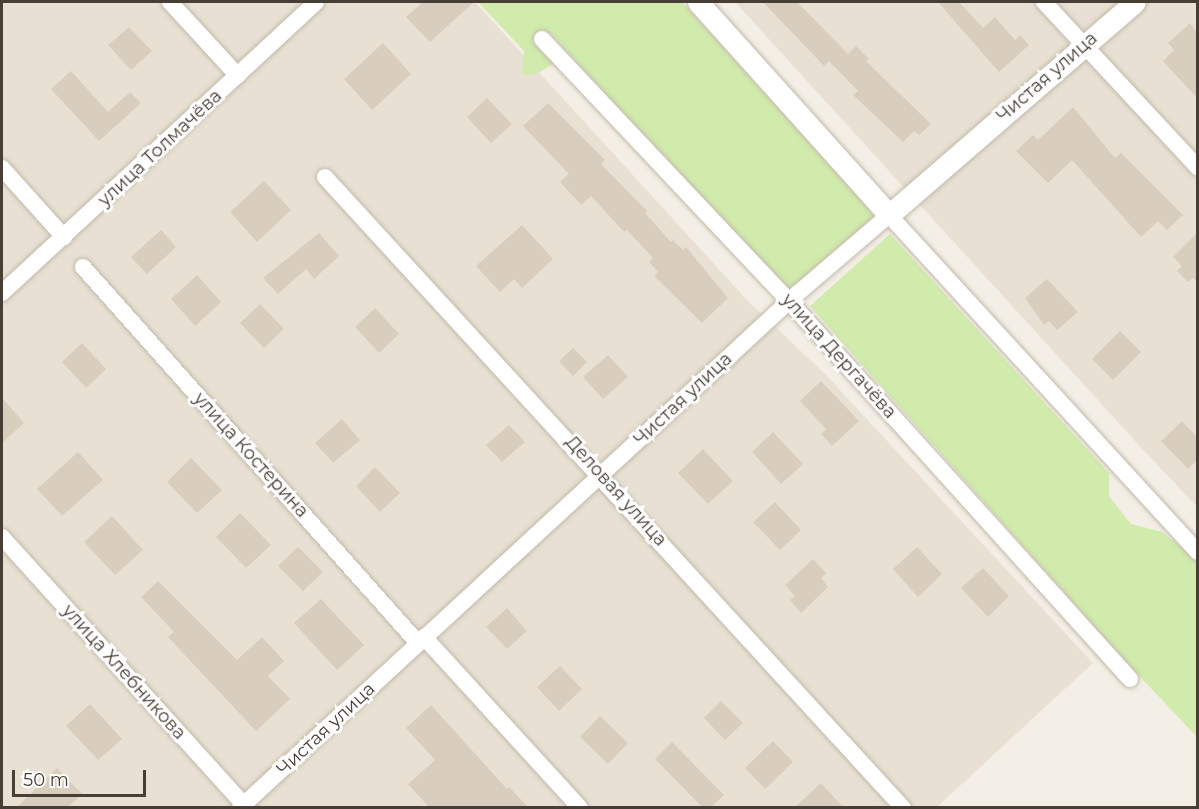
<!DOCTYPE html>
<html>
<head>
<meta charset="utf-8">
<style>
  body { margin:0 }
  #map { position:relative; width:1199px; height:809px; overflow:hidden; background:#f4efe6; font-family:Montserrat,sans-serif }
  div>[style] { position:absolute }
  .residential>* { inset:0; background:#e8e1d3 }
  .green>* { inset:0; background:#d1ebac }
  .building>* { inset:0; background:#d9cdbd }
  .roads { filter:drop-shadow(0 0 2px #c3b9ab) drop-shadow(0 0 2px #c3b9ab) }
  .minor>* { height:16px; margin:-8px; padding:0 8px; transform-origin:8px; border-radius:8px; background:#fff }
  .tertiary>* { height:21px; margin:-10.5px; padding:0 10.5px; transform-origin:10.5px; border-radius:10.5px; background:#fff }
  span { translate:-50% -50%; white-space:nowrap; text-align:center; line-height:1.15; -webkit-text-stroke:6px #fff; paint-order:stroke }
  .street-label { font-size:18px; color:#473f35 }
  .frame { position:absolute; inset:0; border:3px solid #473f35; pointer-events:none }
  .scale { position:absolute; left:12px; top:770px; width:134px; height:27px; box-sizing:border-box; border:3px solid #473f35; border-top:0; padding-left:8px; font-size:18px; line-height:21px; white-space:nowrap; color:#473f35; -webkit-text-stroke:4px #fff; paint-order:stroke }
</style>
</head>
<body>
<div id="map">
  <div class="residential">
    <i style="clip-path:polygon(2px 2px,475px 2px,747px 300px,826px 375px,1093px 663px,937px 807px,2px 808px)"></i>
    <i style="clip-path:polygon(735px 2px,1197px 2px,1197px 507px,1136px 442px)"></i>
  </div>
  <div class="green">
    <i style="clip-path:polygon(478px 2px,682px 2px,871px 210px,874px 222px,789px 290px,781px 287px,550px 33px,543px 33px,557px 62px,536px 74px,522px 75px,524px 51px)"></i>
    <i style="clip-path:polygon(890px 234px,1109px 473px,1109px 496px,1131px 524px,1162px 532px,1197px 559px,1197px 737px,1126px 662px,810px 306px)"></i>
  </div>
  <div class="building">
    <i style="clip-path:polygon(423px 2px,474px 2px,430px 42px,406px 17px)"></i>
    <i style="clip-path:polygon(763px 2px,797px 2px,848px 54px,856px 46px,869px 59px,866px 61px,931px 124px,919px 135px,914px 131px,903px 142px,853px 95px,858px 91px,829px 61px,824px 66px)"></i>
    <i style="clip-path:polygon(938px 2px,959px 2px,983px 28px,995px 17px,1015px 40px,1020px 35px,1029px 45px,999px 72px)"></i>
    <i style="clip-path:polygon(1190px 23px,1197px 32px,1197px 98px,1163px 61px,1174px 50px,1168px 43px)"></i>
    <i style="clip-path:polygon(129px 27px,152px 51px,131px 70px,108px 45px)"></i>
    <i style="clip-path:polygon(383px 43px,411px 74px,372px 110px,344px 79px)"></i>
    <i style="clip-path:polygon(71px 71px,108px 112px,130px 92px,141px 103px,99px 141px,51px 89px)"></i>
    <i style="clip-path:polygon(487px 98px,512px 124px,491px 143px,467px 117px)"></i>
    <i style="clip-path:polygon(548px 103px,605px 160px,601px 164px,647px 211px,645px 213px,671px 242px,673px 240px,683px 250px,686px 247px,728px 298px,702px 323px,654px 276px,658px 272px,649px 262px,653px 258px,627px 230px,624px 232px,591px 196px,581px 205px,560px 182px,569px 174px,523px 126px)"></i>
    <i style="clip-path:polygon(1073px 107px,1115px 158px,1121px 153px,1183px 215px,1167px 230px,1158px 221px,1141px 237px,1072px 160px,1048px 183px,1016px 151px,1033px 135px,1038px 140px)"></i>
    <i style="clip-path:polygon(264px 181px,291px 210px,257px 242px,230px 212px)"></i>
    <i style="clip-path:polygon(522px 225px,553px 259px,522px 288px,514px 279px,500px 292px,476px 266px)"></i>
    <i style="clip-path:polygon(161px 230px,176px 247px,147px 274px,131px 257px)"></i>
    <i style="clip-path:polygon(319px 233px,339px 256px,314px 279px,306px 269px,278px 294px,263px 278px)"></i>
    <i style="clip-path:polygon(1197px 233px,1197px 282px,1193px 278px,1188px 282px,1177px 271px,1182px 266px,1173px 257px)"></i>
    <i style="clip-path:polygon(197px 275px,221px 302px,195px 326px,171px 299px)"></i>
    <i style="clip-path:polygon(1047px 279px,1078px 312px,1057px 330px,1049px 321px,1044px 325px,1025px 298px)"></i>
    <i style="clip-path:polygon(260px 304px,284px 329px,264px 348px,240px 323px)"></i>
    <i style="clip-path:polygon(375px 308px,399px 334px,379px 353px,355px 327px)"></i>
    <i style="clip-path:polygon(1120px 331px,1141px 352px,1113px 380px,1092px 359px)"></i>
    <i style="clip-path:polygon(82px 343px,106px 369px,86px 388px,62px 362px)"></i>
    <i style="clip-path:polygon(573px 348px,587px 362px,573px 376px,559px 361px)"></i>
    <i style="clip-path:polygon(608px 355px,628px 377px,603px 399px,583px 377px)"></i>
    <i style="clip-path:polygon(821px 381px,859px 421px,832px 446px,821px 434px,826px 429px,800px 401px)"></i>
    <i style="clip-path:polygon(2px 398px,24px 423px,2px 443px)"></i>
    <i style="clip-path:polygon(342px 419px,360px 440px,333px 463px,315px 443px)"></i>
    <i style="clip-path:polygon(1182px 421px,1197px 437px,1197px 460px,1188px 469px,1161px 441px)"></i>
    <i style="clip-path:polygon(509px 425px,525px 442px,502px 462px,486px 445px)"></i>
    <i style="clip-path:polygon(773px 432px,803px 464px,781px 484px,752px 452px)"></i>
    <i style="clip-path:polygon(703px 449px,733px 481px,708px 504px,678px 473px)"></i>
    <i style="clip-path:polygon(78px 452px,103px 480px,62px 516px,37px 489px)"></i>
    <i style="clip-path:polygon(191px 458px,222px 490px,197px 513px,167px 482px)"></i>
    <i style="clip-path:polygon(375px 467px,400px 493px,380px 512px,356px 486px)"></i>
    <i style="clip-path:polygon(775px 502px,801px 530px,780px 550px,753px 522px)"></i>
    <i style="clip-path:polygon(240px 513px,271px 545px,246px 568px,216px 537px)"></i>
    <i style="clip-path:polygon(112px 516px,143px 550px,115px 575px,84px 542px)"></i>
    <i style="clip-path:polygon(298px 547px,323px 572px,303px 591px,278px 566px)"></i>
    <i style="clip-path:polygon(917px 547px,942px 574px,918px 597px,893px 569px)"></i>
    <i style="clip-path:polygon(813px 559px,826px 573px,821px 578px,828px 587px,801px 613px,790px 600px,795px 596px,785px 585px)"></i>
    <i style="clip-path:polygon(983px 568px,1009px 596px,988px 617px,961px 588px)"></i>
    <i style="clip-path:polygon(158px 581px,237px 660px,262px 637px,284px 661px,268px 676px,290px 699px,256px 731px,168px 637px,174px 632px,141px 597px)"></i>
    <i style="clip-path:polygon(321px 599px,364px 645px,337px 670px,294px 623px)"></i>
    <i style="clip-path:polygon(507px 608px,527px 631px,507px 649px,486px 627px)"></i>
    <i style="clip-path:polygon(560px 666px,582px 689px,559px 711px,537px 687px)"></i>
    <i style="clip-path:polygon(721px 701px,743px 723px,725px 740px,704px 718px)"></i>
    <i style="clip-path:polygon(90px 704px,122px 739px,98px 760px,66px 726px)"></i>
    <i style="clip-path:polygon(431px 705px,507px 789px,509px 787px,528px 807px,429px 807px,408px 784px,435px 760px,406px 728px)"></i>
    <i style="clip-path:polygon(600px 716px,628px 743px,608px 764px,580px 737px)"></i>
    <i style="clip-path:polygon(773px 741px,793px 762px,765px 789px,745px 768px)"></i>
    <i style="clip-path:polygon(672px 742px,724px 795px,711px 807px,702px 807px,655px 759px)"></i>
    <i style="clip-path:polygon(57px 768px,82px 794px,68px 807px,17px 807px)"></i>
    <i style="clip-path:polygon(821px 783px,843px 807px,795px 807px)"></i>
  </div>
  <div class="roads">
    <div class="minor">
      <i style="left:170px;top:2px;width:100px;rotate:47.4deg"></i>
      <i style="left:1044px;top:2px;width:226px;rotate:47.1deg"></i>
      <i style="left:542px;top:39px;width:360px;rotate:46.7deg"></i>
      <i style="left:789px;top:301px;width:509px;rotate:47.95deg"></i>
      <i style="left:2px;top:168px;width:93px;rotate:48.1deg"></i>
      <i style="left:325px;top:177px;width:856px;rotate:47.51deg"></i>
      <i style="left:83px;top:267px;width:504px;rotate:48.3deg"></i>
      <i style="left:2px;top:293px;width:428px;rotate:-42.8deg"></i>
      <i style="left:2px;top:537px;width:365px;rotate:47.9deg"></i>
      <i style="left:424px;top:637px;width:231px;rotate:47.6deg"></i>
      <i style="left:240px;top:808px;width:759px;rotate:-42.71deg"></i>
      <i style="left:798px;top:293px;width:120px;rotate:-40.6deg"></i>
      <i style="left:889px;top:215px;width:457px;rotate:47.5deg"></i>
    </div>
    <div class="tertiary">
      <i style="left:698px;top:2px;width:286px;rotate:48.1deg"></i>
      <i style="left:889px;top:215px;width:325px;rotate:-40.9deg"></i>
    </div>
  </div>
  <div class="street-label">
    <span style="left:1047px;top:77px;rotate:-41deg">Чистая улица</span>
    <span style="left:160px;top:148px;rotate:-43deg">улица Толмачёва</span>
    <span style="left:839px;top:356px;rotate:48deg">улица Дергачёва</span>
    <span style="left:683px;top:399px;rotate:-43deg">Чистая улица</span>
    <span style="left:251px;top:455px;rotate:48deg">улица Костерина</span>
    <span style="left:616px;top:491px;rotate:48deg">Деловая улица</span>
    <span style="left:124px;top:672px;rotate:48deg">улица Хлебникова</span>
    <span style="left:326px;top:729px;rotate:-43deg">Чистая улица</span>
  </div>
  <div class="frame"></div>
  <div class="scale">50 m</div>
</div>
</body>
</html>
